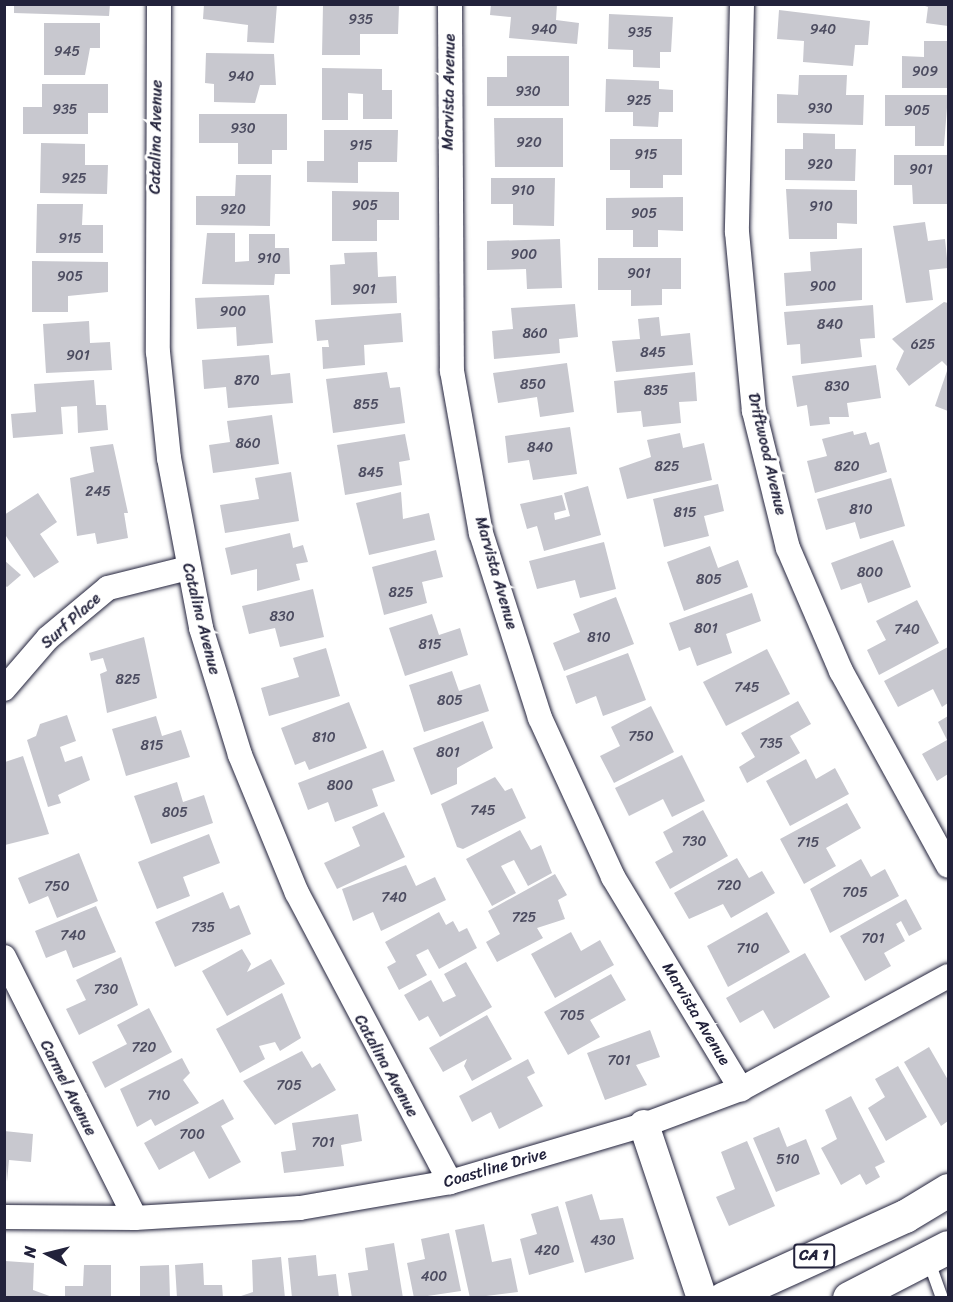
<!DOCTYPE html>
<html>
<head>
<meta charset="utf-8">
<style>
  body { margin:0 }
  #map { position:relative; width:953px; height:1302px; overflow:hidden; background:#fff; font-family:Sriracha,sans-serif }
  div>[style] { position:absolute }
  .building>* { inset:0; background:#c8c8cf }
  .roads { filter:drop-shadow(0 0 2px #22223b) drop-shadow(0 0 2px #22223b) }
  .service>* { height:12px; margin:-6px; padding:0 6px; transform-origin:6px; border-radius:6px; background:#fff }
  .minor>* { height:24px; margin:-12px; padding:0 12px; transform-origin:12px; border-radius:12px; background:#fff }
  .tertiary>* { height:30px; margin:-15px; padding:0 15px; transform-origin:15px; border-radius:15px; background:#fff }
  .trunk>* { height:33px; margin:-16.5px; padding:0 16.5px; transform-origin:16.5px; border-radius:16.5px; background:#fff }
  span { translate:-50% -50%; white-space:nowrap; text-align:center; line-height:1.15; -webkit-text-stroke:6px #fff; paint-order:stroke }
  .number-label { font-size:14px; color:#4c4c60 }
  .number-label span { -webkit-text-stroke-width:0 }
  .shield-label span { padding:2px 4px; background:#fff; border:2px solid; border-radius:4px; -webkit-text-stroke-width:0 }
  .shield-label { font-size:15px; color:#22223b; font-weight:700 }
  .street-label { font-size:16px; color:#22223b }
  .frame { position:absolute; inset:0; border:6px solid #22223b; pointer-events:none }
  .north { position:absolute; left:18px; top:1224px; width:60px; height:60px; -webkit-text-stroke:4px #fff; paint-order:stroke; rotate:277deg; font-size:16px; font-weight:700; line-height:24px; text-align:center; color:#22223b }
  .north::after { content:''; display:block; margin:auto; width:21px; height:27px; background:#22223b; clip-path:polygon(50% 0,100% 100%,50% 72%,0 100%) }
</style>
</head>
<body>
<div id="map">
  <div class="building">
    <i style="clip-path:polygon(14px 4px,110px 4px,109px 16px,14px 13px)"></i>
    <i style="clip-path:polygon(204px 4px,277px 4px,274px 43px,247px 42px,248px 25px,203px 19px)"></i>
    <i style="clip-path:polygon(491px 4px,557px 4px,556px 20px,579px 23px,577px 44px,509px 38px,511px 17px,490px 15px)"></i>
    <i style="clip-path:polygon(919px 4px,948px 4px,948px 26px,926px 23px,928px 7px)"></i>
    <i style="clip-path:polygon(323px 5px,399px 5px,398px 34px,360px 34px,360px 55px,322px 55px)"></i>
    <i style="clip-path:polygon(779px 10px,870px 21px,868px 45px,855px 45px,853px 66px,803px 62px,804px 41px,777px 39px)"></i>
    <i style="clip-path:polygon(609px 14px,673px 17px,671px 52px,660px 52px,660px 68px,633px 67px,633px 50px,608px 49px)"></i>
    <i style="clip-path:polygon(44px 23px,100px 23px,100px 48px,90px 48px,85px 75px,44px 75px)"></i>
    <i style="clip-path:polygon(924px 41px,948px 41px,948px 88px,902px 88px,902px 56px,924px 57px)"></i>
    <i style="clip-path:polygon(206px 53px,274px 54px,276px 85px,260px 85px,255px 103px,214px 102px,214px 84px,205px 83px)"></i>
    <i style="clip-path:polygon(507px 56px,569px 56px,569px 106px,487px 106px,487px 77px,507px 77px)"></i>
    <i style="clip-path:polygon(322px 68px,382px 69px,382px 90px,392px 90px,392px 119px,363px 119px,363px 94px,348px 93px,348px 120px,322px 120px)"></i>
    <i style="clip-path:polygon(799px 75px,847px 75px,846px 95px,864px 95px,863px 125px,777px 123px,777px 94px,798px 95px)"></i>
    <i style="clip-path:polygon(606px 79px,659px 81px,659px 89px,673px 90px,673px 112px,659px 112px,658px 127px,633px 126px,633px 112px,605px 112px)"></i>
    <i style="clip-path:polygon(42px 84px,108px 84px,108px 113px,88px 113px,88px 134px,23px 134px,23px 107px,42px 107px)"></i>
    <i style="clip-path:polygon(885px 95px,948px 95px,944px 146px,915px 146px,915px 126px,885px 126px)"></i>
    <i style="clip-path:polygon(199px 114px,287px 114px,287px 150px,272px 150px,272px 164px,238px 164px,238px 143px,199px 143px)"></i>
    <i style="clip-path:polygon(494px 118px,563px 118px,563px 167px,495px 167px)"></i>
    <i style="clip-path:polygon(324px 130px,398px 130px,397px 162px,358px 162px,358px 183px,307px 182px,307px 161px,324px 161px)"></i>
    <i style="clip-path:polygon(803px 133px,835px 134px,835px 149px,856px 149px,855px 181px,785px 180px,785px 149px,803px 149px)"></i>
    <i style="clip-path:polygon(610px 139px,682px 139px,682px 175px,663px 175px,663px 188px,630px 188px,630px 170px,610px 170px)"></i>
    <i style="clip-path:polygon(41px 143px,85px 144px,85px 165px,108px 165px,107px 194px,40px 193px)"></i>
    <i style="clip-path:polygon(894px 155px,948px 155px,948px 204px,913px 204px,912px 185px,894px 185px)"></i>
    <i style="clip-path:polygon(236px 175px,271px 175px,270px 226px,196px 225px,196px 196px,235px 196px)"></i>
    <i style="clip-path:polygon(491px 178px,555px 178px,554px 226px,513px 225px,513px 204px,491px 204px)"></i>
    <i style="clip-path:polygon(786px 189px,857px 190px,857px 224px,837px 223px,837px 239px,789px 239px)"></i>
    <i style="clip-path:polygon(332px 191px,399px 192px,399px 220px,377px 220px,377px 241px,332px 241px)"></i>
    <i style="clip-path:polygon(683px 197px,683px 231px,658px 230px,658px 247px,633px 247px,633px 230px,606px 230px,606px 198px)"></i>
    <i style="clip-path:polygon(37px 204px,83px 204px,82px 225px,103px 225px,103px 253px,36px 253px)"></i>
    <i style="clip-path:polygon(925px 222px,928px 241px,945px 239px,948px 268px,929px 270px,933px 300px,906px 303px,893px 226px)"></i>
    <i style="clip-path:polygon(207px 233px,235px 233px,235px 262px,249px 261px,249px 234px,275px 234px,275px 248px,289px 248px,290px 274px,275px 274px,274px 285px,202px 284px)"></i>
    <i style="clip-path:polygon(560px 239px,562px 288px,527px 289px,526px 269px,487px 270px,487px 241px)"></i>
    <i style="clip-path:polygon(862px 248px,862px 300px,786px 306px,784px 273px,811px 271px,810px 252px)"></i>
    <i style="clip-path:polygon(377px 252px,378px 277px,396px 276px,397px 303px,331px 305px,330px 265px,345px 264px,344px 253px)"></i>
    <i style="clip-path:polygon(598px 258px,681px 258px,681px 289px,662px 289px,662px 305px,631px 306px,631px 290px,598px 290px)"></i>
    <i style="clip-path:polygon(32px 261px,108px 262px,108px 292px,68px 296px,68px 312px,32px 312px)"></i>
    <i style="clip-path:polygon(269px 295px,273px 343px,237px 346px,236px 327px,197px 329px,195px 298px)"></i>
    <i style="clip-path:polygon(944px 302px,948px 303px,948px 367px,942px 361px,909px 386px,896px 369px,904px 351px,892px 339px)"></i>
    <i style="clip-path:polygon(575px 304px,578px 337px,559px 339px,560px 353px,494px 359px,492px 331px,513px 329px,511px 308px)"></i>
    <i style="clip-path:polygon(873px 305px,875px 338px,860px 339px,862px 357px,801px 364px,800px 344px,787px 345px,784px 312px)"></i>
    <i style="clip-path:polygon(401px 313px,403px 342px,364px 345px,365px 365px,323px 369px,322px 347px,329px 347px,328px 340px,317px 341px,315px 320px)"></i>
    <i style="clip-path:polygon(659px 317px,661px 336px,690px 333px,693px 365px,616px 372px,612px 341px,640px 339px,638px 319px)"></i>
    <i style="clip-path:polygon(89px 321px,90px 343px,110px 342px,112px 370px,46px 373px,43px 324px)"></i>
    <i style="clip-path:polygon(269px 355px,271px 375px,290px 373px,293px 403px,228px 408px,226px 387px,204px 389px,202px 360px)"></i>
    <i style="clip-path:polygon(567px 363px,574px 412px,540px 417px,537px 397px,498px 403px,493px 373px)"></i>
    <i style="clip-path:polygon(876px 365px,881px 398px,847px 403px,849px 417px,829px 417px,830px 424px,810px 426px,807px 405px,797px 407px,792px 376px)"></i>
    <i style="clip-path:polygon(948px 368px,948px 411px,935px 406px)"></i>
    <i style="clip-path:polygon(387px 372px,390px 388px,400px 387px,405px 423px,333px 433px,326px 379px)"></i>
    <i style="clip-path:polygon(695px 372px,697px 401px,679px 402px,681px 423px,643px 427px,641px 411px,617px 413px,614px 381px)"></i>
    <i style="clip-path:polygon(94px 380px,96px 405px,106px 405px,108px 430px,78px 433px,77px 406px,61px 407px,63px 434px,13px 438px,11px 414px,36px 412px,34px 384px)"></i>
    <i style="clip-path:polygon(272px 415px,279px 464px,213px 473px,209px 445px,230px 442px,227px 421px)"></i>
    <i style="clip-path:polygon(570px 427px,577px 474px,533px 480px,529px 460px,508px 463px,505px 436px)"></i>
    <i style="clip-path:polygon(853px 431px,854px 435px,866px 432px,870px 445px,879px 442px,887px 472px,815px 493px,807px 461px,827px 456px,822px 439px)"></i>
    <i style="clip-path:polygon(680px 433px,683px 448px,704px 443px,712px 480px,627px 499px,619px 468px,651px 457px,647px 440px)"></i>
    <i style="clip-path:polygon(405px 434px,410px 460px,399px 462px,402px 485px,345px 495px,337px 445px)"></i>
    <i style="clip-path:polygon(113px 444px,128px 513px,124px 513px,128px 538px,97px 544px,95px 533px,77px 536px,70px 478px,94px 472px,90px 447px)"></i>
    <i style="clip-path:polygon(291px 472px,299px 521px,225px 533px,220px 505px,259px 499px,255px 478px)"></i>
    <i style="clip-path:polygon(891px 478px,905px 526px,860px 539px,855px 522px,826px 530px,817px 499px)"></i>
    <i style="clip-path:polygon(718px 484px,724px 511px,704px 516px,709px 536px,664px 547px,653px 499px)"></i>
    <i style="clip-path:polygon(588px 486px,601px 535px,544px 551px,537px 526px,527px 529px,520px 504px,562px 495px,566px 510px,554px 513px,555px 520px,570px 516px,564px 493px)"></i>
    <i style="clip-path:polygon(401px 492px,403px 519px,429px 513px,435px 540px,369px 555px,356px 503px)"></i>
    <i style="clip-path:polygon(38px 493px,57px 522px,40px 534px,59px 562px,34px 578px,4px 533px,4px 515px)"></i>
    <i style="clip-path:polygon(290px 533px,293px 548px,303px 545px,308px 562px,296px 564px,300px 580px,257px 591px,257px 569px,231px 575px,225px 548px)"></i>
    <i style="clip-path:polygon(893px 540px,911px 587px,868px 603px,861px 583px,841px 590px,831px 563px)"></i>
    <i style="clip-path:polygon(604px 542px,616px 589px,580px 598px,575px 580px,537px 589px,529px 561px)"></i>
    <i style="clip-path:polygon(710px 546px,718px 568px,738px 560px,748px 587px,684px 611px,667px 562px)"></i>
    <i style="clip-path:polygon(436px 550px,443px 577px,422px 582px,427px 603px,384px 615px,372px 567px)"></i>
    <i style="clip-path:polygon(4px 560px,21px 575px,7px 587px,4px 585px)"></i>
    <i style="clip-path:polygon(313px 589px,324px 637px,280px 647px,275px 628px,249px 634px,242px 606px)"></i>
    <i style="clip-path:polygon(752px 593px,761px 621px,726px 634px,732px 653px,697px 666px,690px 647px,679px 651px,669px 623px)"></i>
    <i style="clip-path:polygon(616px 597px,634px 644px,564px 671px,553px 643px,580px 632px,573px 614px)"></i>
    <i style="clip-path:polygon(917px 600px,939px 643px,879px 675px,867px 650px,886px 640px,876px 621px)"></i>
    <i style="clip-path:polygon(432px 614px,439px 635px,460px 628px,468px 655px,405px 676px,389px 628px)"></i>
    <i style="clip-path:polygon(144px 637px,157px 698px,107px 713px,100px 674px,107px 671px,103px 658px,91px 661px,89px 653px)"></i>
    <i style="clip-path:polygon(948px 647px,948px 703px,942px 707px,933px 689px,898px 707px,884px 681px)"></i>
    <i style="clip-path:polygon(326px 648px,340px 696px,269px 716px,261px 688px,299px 677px,293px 658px)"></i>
    <i style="clip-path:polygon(767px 649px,790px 694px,726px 726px,703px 682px)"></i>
    <i style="clip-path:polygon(628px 653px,646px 700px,603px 716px,596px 696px,576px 704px,566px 676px)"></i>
    <i style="clip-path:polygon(452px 671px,459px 691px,480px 684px,489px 711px,424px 732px,409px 685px)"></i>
    <i style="clip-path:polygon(798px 701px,811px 724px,790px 736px,800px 753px,747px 783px,739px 767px,755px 757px,741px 733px)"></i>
    <i style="clip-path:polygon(349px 702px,367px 748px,309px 770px,305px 761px,295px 765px,281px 728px)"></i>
    <i style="clip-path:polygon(651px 706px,674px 752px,614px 783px,600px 756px,620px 746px,611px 727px)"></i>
    <i style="clip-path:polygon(67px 715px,76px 741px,60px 747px,65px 762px,82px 756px,90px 780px,58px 795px,61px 803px,48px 807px,27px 740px,36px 736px,40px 724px)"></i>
    <i style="clip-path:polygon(156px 716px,162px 736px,181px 730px,190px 757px,126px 776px,112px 729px)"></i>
    <i style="clip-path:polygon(948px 716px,948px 774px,937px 781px,922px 754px,947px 740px,938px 722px)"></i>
    <i style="clip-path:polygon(483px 721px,493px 748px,457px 768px,457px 784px,431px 795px,413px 748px)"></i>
    <i style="clip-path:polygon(383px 750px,395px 781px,372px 789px,378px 806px,335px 822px,328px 802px,308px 810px,298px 783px)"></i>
    <i style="clip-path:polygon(682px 755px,705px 801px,672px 817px,663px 799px,629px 816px,615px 788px)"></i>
    <i style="clip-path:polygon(23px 756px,49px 834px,5px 845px,5px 762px)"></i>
    <i style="clip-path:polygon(806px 759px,816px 779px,835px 768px,849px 794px,790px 826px,766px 781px)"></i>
    <i style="clip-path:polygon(495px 777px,505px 791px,512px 788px,526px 818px,463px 849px,457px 847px,441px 804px)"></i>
    <i style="clip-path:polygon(177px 782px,183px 802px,204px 795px,213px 823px,151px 844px,134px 796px)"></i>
    <i style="clip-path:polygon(847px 803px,861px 828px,826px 848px,836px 866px,804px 884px,780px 839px)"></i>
    <i style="clip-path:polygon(703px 810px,728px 856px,670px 889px,655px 862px,673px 852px,663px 832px)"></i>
    <i style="clip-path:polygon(384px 812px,405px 857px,337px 889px,324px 863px,360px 846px,352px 827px)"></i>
    <i style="clip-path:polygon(520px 830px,531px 850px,541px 845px,552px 873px,528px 886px,514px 860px,501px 866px,516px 893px,492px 906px,466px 859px)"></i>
    <i style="clip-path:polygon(209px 834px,220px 863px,183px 877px,190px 896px,157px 909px,138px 862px)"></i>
    <i style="clip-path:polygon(79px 853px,98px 901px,57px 918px,48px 896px,29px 904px,18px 878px)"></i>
    <i style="clip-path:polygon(737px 858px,749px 878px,762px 871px,775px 893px,731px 918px,723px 904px,689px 919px,674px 893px)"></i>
    <i style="clip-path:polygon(861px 859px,871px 877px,885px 869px,899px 896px,830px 933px,810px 889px)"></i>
    <i style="clip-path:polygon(406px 865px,416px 886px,435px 877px,446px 900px,381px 931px,373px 912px,353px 921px,342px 889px)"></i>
    <i style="clip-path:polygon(555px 874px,567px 895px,558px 900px,565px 919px,537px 928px,543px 938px,497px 962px,486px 942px,500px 934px,488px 911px)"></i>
    <i style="clip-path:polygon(223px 892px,230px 909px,239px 905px,251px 934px,175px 967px,155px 922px)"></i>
    <i style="clip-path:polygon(906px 899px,922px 929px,909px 936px,901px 921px,896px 924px,905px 941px,884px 953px,891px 966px,865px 981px,840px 936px)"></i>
    <i style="clip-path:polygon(96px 906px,116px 952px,73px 968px,66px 950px,46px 958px,35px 931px)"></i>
    <i style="clip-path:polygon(439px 912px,446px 925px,453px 921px,459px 932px,467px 928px,477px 948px,439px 969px,428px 949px,416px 955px,427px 975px,399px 990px,387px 967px,396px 962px,385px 942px)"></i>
    <i style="clip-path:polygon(767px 912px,790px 952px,728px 987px,707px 946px)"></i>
    <i style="clip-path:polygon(571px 932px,581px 951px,600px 940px,614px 965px,555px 998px,531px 954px)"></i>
    <i style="clip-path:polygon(242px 949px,251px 964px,247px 972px,271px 959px,285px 984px,227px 1016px,202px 971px)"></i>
    <i style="clip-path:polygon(805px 953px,830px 997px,774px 1029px,763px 1010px,740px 1023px,726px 998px)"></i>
    <i style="clip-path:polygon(121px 957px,138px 1005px,79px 1035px,66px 1009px,86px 1000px,76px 980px)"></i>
    <i style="clip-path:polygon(466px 962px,492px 1007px,440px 1037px,428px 1016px,419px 1021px,404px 995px,431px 980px,443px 1002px,456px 996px,444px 974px)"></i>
    <i style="clip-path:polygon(611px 974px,626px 1000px,590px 1020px,600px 1037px,568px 1055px,544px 1012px)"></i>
    <i style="clip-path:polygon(282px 993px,301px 1038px,280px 1051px,275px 1042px,259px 1046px,265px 1059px,240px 1073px,216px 1029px)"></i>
    <i style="clip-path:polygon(149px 1008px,172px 1052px,105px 1088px,92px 1062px,127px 1044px,117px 1025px)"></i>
    <i style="clip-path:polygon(487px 1015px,512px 1059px,472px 1081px,464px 1066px,467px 1059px,443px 1072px,429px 1048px)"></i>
    <i style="clip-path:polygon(650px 1030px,660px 1057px,636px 1065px,647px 1085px,605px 1100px,587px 1053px)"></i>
    <i style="clip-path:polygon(929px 1047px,948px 1080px,948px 1121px,941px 1126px,904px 1062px)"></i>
    <i style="clip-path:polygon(302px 1051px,312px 1068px,320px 1063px,336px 1090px,275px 1125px,243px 1081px)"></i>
    <i style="clip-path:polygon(182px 1058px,190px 1073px,183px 1080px,199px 1103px,155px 1126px,151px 1119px,137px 1127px,120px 1089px)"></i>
    <i style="clip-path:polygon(528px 1059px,535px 1073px,527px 1077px,543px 1106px,499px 1129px,491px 1112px,472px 1122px,459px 1096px)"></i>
    <i style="clip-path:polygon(898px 1066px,927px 1117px,886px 1141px,868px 1108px,885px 1097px,875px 1079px)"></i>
    <i style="clip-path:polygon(851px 1096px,885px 1162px,875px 1167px,880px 1177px,866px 1185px,860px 1174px,841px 1185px,821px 1148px,837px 1139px,825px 1110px)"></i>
    <i style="clip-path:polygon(223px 1099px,234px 1119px,221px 1126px,241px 1162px,209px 1179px,194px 1151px,159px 1170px,144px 1143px)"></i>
    <i style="clip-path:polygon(358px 1114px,362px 1141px,341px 1145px,344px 1166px,284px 1173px,281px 1152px,296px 1150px,292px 1123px)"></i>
    <i style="clip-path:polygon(779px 1127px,787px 1147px,806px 1139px,820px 1174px,776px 1192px,753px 1138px)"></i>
    <i style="clip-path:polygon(4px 1131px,33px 1134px,31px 1162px,9px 1160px,7px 1182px)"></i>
    <i style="clip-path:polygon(747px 1141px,775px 1206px,729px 1226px,716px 1197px,735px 1189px,721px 1152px)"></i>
    <i style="clip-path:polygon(592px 1194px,600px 1220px,623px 1218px,634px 1259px,585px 1273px,565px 1202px)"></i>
    <i style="clip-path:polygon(558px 1206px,574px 1262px,529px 1275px,520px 1239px,537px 1234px,531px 1214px)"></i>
    <i style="clip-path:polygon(484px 1224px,492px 1262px,511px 1258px,518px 1292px,470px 1298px,455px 1230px)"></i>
    <i style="clip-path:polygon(449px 1233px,461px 1291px,414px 1298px,407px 1263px,425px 1259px,421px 1239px)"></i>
    <i style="clip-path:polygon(394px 1243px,403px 1298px,352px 1298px,348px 1273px,368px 1270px,365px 1248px)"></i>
    <i style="clip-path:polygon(316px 1255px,318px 1276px,336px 1274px,339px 1298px,292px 1298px,288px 1258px)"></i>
    <i style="clip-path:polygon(281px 1257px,285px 1298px,235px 1298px,253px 1292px,252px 1260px)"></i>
    <i style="clip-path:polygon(5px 1261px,34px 1263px,33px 1290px,55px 1298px,4px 1298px)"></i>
    <i style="clip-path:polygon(203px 1263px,204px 1285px,222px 1285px,223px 1298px,177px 1298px,175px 1265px)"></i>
    <i style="clip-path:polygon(84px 1265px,111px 1265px,111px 1298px,65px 1298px,65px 1286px,83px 1286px)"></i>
    <i style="clip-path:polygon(169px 1265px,170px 1298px,140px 1298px,140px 1266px)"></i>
  </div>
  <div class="roads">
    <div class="service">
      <i style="left:928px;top:1259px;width:41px;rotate:70.3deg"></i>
    </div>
    <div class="minor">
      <i style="left:159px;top:4px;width:348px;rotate:90.2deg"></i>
      <i style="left:158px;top:352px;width:107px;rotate:84.1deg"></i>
      <i style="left:169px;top:458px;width:173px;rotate:79.3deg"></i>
      <i style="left:201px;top:628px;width:133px;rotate:72.9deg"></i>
      <i style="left:240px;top:755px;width:149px;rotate:67.6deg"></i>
      <i style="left:297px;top:893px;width:327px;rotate:62.1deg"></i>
      <i style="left:450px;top:4px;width:367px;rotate:89.7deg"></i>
      <i style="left:452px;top:371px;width:165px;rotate:79.9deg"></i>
      <i style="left:481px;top:533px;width:194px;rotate:72.3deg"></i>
      <i style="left:540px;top:718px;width:175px;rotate:65.3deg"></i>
      <i style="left:613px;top:877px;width:248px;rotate:58.9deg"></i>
      <i style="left:742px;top:4px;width:228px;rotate:91.3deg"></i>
      <i style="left:737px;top:232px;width:180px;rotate:84.6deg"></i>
      <i style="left:754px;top:411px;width:141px;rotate:76.1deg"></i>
      <i style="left:788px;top:548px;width:134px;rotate:66.7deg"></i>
      <i style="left:841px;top:671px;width:222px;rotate:61.2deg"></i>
      <i style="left:4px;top:689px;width:67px;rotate:-49.2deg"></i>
      <i style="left:48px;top:638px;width:78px;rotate:-39.8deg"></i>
      <i style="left:108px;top:588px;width:82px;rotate:-14deg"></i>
      <i style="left:4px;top:957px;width:292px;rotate:63.3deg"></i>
      <i style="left:4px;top:1217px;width:131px;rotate:0.4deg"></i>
      <i style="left:135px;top:1218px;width:165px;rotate:-3.5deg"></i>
      <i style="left:300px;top:1208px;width:152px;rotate:-9.8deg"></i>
      <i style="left:450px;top:1182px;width:202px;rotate:-16.4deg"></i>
      <i style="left:644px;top:1125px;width:103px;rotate:-20.4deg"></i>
      <i style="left:741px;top:1089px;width:236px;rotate:-28.6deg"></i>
    </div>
    <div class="tertiary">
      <i style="left:644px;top:1125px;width:182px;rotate:71.5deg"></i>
    </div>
    <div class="trunk">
      <i style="left:724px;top:1298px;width:199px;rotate:-24.4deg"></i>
      <i style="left:905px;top:1216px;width:50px;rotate:-31.2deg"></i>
      <i style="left:849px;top:1298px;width:111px;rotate:-27.3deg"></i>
    </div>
  </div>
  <div class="number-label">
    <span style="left:361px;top:20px">935</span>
    <span style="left:544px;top:30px">940</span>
    <span style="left:823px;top:30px">940</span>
    <span style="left:640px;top:33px">935</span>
    <span style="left:67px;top:52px">945</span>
    <span style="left:925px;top:72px">909</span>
    <span style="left:241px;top:77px">940</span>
    <span style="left:528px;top:92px">930</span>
    <span style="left:639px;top:101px">925</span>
    <span style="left:820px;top:109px">930</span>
    <span style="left:65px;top:110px">935</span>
    <span style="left:917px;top:111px">905</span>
    <span style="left:243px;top:129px">930</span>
    <span style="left:529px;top:143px">920</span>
    <span style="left:361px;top:146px">915</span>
    <span style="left:646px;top:155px">915</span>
    <span style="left:820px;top:165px">920</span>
    <span style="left:921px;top:170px">901</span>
    <span style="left:74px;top:179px">925</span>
    <span style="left:523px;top:191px">910</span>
    <span style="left:365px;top:206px">905</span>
    <span style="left:821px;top:207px">910</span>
    <span style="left:233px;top:210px">920</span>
    <span style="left:644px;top:214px">905</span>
    <span style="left:70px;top:239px">915</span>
    <span style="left:524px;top:255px">900</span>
    <span style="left:269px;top:259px">910</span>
    <span style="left:639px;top:274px">901</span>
    <span style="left:70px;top:277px">905</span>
    <span style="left:823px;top:287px">900</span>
    <span style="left:364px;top:290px">901</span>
    <span style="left:233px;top:312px">900</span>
    <span style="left:830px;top:325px">840</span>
    <span style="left:535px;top:334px">860</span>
    <span style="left:923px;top:345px">625</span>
    <span style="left:653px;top:353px">845</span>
    <span style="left:78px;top:356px">901</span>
    <span style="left:247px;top:381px">870</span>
    <span style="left:533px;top:385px">850</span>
    <span style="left:837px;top:387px">830</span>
    <span style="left:656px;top:391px">835</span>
    <span style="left:366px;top:405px">855</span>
    <span style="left:248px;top:444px">860</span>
    <span style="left:540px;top:448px">840</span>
    <span style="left:667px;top:467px">825</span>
    <span style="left:847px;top:467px">820</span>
    <span style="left:371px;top:473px">845</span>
    <span style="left:98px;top:492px">245</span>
    <span style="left:861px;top:510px">810</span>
    <span style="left:685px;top:513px">815</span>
    <span style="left:870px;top:573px">800</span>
    <span style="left:709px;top:580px">805</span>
    <span style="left:401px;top:593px">825</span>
    <span style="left:282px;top:617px">830</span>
    <span style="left:706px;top:629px">801</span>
    <span style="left:907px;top:630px">740</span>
    <span style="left:599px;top:638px">810</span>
    <span style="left:430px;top:645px">815</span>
    <span style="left:128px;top:680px">825</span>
    <span style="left:747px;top:688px">745</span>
    <span style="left:450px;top:701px">805</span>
    <span style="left:641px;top:737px">750</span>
    <span style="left:324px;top:738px">810</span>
    <span style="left:771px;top:744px">735</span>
    <span style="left:152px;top:746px">815</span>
    <span style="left:448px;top:753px">801</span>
    <span style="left:340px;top:786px">800</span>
    <span style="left:483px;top:811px">745</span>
    <span style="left:175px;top:813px">805</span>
    <span style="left:694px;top:842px">730</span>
    <span style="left:808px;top:843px">715</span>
    <span style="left:729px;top:886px">720</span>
    <span style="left:57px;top:887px">750</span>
    <span style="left:855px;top:893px">705</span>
    <span style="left:394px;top:898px">740</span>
    <span style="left:524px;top:918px">725</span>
    <span style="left:203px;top:928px">735</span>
    <span style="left:73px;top:936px">740</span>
    <span style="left:873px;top:939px">701</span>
    <span style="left:748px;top:949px">710</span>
    <span style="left:106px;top:990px">730</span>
    <span style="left:572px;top:1016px">705</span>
    <span style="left:144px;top:1048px">720</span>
    <span style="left:619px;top:1061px">701</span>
    <span style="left:289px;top:1086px">705</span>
    <span style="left:159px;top:1096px">710</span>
    <span style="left:192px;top:1135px">700</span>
    <span style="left:323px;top:1143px">701</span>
    <span style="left:788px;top:1160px">510</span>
    <span style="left:603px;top:1241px">430</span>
    <span style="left:547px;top:1251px">420</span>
    <span style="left:434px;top:1277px">400</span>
  </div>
  <div class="shield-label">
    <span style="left:814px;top:1256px">CA 1</span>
  </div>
  <div class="street-label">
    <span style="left:449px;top:92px;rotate:-89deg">Marvista Avenue</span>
    <span style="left:156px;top:137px;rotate:-89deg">Catalina Avenue</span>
    <span style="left:767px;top:454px;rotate:77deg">Driftwood Avenue</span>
    <span style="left:496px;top:573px;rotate:74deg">Marvista Avenue</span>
    <span style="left:201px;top:619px;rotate:76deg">Catalina Avenue</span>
    <span style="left:71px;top:621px;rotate:-42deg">Surf Place</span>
    <span style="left:696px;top:1014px;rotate:59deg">Marvista Avenue</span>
    <span style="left:386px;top:1066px;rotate:61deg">Catalina Avenue</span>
    <span style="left:68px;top:1088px;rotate:63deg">Carmel Avenue</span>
    <span style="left:495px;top:1168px;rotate:-16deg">Coastline Drive</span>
  </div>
  <div class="frame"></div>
  <div class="north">N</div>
</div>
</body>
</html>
